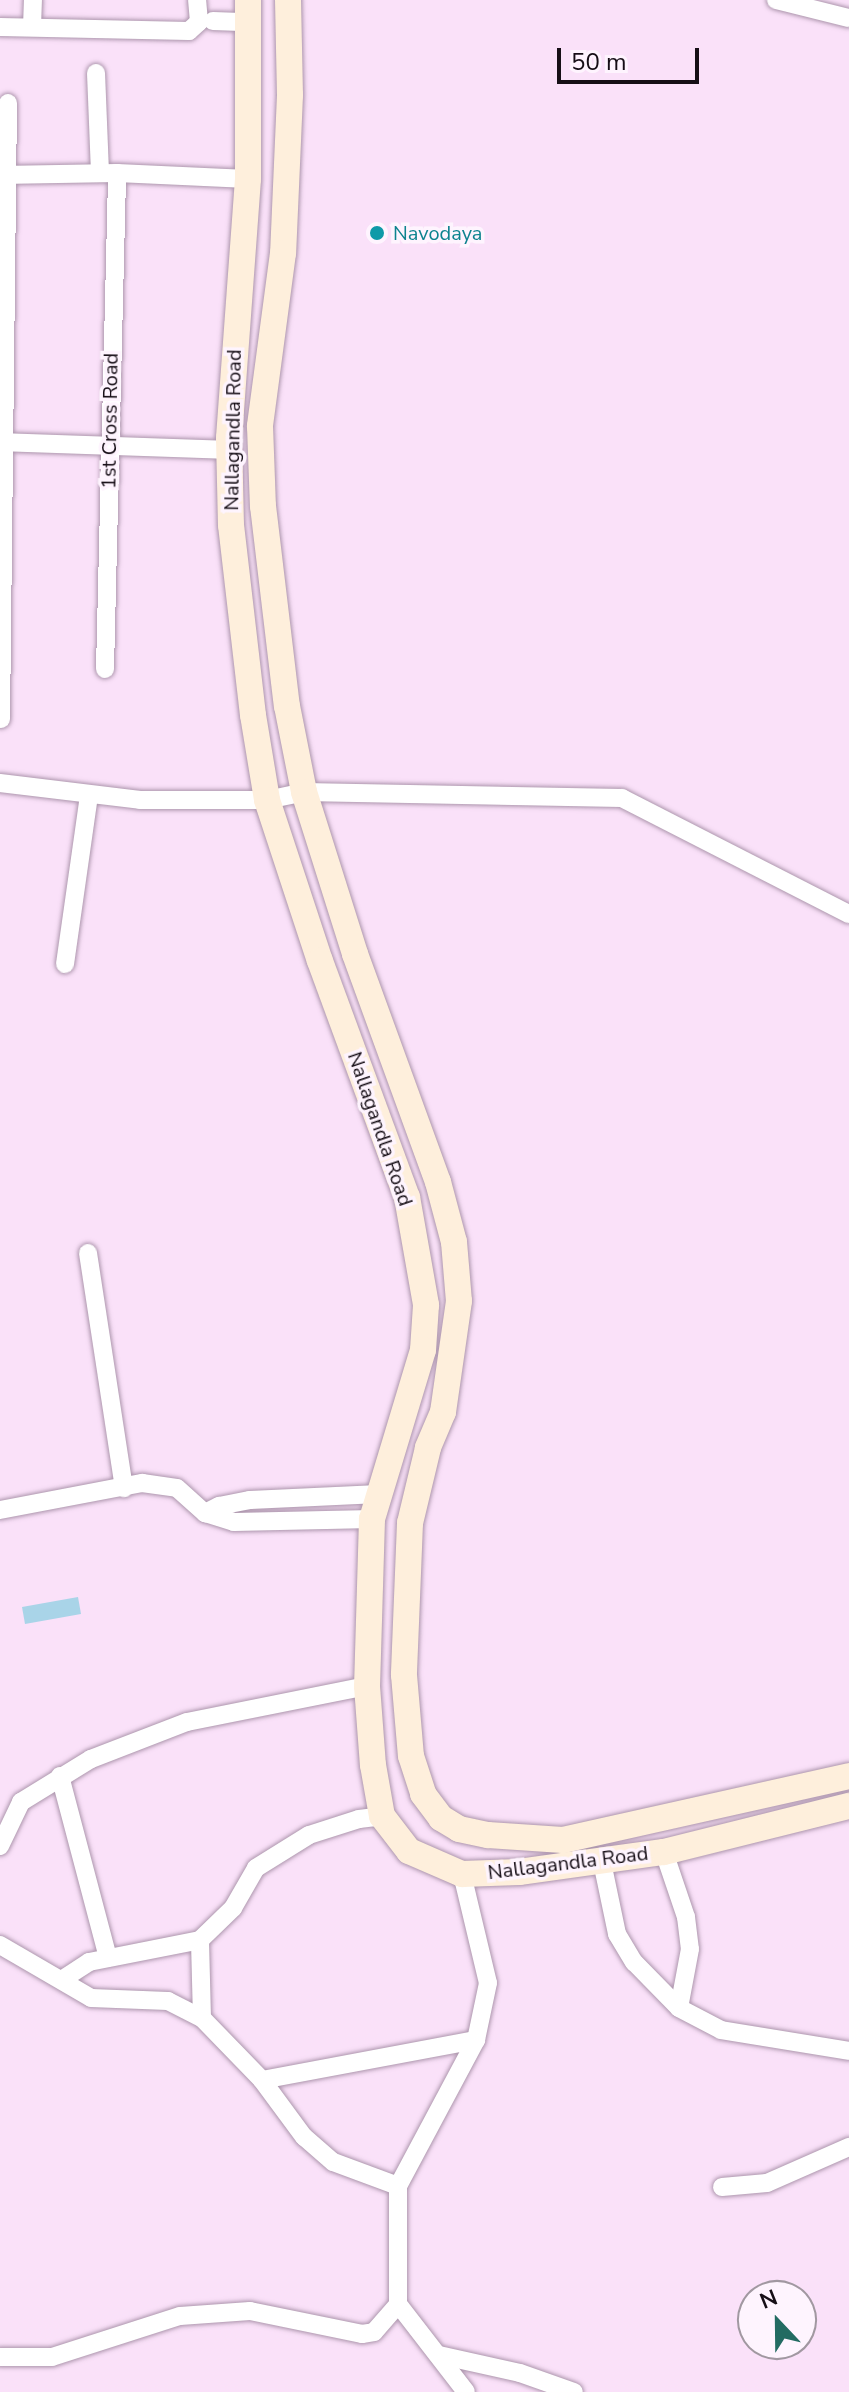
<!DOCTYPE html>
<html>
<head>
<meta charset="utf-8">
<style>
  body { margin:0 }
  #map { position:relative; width:849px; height:2392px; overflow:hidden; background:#fae1f9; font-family:"Nunito Sans",sans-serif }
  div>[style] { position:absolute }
  .water>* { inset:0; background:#a9d4e8 }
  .roads { filter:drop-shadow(0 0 2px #ad96ad) drop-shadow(0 0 2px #ad96ad) }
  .street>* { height:18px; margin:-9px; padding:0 9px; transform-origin:9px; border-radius:9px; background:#fff }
  .secondary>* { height:26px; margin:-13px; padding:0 13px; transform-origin:13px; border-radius:13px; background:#feefdc }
  .dots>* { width:22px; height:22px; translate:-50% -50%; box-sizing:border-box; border:4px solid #fef4fe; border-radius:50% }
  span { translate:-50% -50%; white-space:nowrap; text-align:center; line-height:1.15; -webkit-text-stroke:7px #fef4fe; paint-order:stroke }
  .culture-label { font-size:20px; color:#0d838f }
  .left { translate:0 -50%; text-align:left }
  .street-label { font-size:20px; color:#160e16 }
  .north { position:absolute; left:737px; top:2280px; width:80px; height:80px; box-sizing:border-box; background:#fef4fe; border:2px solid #a198a1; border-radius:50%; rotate:338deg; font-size:22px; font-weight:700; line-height:32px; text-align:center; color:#160e16 }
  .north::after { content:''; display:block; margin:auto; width:28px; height:36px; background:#236b62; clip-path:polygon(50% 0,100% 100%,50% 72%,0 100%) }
  .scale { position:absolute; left:557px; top:48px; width:142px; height:36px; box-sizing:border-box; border:4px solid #160e16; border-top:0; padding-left:10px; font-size:24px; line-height:28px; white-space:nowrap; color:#160e16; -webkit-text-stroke:6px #fef4fe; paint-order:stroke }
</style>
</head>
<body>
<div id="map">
  <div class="water">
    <i style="clip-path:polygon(78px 1597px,81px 1614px,25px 1624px,22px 1607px)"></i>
  </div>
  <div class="roads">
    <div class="street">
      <i style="left:776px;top:0;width:75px;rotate:13.9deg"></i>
      <i style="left:213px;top:21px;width:35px;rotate:2deg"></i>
      <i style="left:0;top:27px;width:189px;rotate:1.2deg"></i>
      <i style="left:189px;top:31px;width:13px;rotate:-42deg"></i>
      <i style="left:199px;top:22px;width:22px;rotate:-95deg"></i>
      <i style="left:32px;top:27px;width:27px;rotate:-88deg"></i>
      <i style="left:96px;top:73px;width:100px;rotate:87.7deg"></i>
      <i style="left:0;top:175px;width:117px;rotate:-1deg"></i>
      <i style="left:117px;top:173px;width:131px;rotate:2.6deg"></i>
      <i style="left:0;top:442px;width:230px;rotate:2deg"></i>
      <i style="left:105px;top:669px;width:496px;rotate:-88.6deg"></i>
      <i style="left:1px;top:719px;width:616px;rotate:-89.35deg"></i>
      <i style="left:0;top:783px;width:141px;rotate:6.9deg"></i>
      <i style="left:140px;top:800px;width:127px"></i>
      <i style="left:267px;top:800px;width:38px;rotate:-12deg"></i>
      <i style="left:304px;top:792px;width:318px;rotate:1.1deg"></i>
      <i style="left:622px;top:798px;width:255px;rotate:27.1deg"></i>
      <i style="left:65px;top:964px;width:170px;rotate:-81.9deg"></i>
      <i style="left:88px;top:1253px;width:238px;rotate:81.3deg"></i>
      <i style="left:0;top:1510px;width:145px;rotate:-10.8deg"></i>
      <i style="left:142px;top:1483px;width:35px;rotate:8deg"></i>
      <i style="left:177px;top:1488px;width:38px;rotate:42deg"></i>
      <i style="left:205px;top:1513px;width:30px;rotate:17deg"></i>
      <i style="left:234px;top:1522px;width:138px;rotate:-1.2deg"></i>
      <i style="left:205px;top:1513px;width:16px;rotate:-27deg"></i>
      <i style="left:219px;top:1506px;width:32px;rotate:-11deg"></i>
      <i style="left:250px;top:1500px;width:129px;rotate:-2.7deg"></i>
      <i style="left:60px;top:1776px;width:188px;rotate:75.2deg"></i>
      <i style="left:0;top:1846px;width:49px;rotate:-64.5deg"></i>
      <i style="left:21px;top:1802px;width:82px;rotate:-31.6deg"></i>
      <i style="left:91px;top:1759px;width:103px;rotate:-21.1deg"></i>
      <i style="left:187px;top:1722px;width:184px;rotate:-11.3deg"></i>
      <i style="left:664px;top:1852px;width:69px;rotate:71.3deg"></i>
      <i style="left:686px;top:1917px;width:32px;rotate:83deg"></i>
      <i style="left:690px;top:1949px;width:60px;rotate:100.6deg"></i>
      <i style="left:602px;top:1862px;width:74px;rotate:78.2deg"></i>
      <i style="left:617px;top:1934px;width:33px;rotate:59deg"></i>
      <i style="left:634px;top:1962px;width:64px;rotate:45.6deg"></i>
      <i style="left:679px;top:2008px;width:47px;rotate:27.6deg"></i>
      <i style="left:721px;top:2030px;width:130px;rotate:9.3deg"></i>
      <i style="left:462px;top:1874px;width:112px;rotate:76.6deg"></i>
      <i style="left:488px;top:1983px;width:58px;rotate:101.9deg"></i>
      <i style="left:476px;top:2040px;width:166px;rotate:118.1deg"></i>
      <i style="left:398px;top:2186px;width:118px;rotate:90deg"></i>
      <i style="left:398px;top:2304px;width:111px;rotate:52.3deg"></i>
      <i style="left:0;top:1945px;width:105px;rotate:30.2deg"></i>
      <i style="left:91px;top:1998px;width:77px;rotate:2.2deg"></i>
      <i style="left:168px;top:2001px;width:38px;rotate:27deg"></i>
      <i style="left:63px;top:1979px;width:31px;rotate:-33deg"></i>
      <i style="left:89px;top:1962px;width:113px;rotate:-11.2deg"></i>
      <i style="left:262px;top:2080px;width:86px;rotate:-134.1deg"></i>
      <i style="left:202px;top:2018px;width:78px;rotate:-91.5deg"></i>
      <i style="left:200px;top:1940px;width:46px;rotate:-44.1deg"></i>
      <i style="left:233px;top:1908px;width:46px;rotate:-60.1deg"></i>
      <i style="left:256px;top:1868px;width:62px;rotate:-31.9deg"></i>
      <i style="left:309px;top:1835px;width:52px;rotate:-17.7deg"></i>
      <i style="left:359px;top:1819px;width:23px;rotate:-7deg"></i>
      <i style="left:398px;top:2186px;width:69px;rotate:-159.7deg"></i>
      <i style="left:333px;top:2162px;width:38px;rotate:-139deg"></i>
      <i style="left:304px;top:2137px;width:71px;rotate:-126.4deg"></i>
      <i style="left:262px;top:2080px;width:218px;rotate:-10.6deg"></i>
      <i style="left:722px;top:2187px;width:45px;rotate:-5.1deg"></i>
      <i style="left:767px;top:2183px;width:90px;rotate:-23.7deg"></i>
      <i style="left:439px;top:2355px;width:83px;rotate:12.5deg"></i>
      <i style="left:520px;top:2373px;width:57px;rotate:19.4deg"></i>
      <i style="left:0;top:2357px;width:52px"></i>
      <i style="left:52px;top:2357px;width:134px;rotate:-17.8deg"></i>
      <i style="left:180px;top:2316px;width:70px;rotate:-4.1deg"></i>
      <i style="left:250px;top:2311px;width:114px;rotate:11.6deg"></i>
      <i style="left:362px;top:2334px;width:12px;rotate:-9deg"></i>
      <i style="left:374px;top:2332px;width:37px;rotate:-49deg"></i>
    </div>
    <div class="secondary">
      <i style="left:248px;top:0;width:179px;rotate:90deg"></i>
      <i style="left:248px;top:179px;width:260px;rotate:94.2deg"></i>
      <i style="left:229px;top:438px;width:87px;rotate:88.7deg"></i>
      <i style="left:231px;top:525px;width:191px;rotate:83.4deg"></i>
      <i style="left:253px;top:715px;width:86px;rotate:80.6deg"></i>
      <i style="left:267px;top:800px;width:169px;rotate:71.8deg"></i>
      <i style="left:320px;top:961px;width:252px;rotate:69.8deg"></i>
      <i style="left:407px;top:1197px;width:110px;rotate:80deg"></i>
      <i style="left:426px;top:1305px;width:45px;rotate:93.8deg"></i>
      <i style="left:423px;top:1350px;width:177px;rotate:106.8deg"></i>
      <i style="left:372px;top:1519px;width:167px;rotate:91.7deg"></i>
      <i style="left:367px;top:1686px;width:79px;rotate:85.7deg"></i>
      <i style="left:373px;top:1765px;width:52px;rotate:80deg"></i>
      <i style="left:382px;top:1816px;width:44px;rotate:52.4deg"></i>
      <i style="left:409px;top:1851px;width:58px;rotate:23.5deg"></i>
      <i style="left:462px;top:1874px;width:57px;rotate:-2deg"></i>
      <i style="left:519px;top:1872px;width:146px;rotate:-7.9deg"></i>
      <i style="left:664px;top:1852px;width:191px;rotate:-14deg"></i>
      <i style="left:288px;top:0;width:95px;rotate:88.8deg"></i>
      <i style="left:290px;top:95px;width:158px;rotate:92.5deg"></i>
      <i style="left:283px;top:253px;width:175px;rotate:97.6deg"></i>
      <i style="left:260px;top:426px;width:80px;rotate:87.9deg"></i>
      <i style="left:263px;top:506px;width:201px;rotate:83.2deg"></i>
      <i style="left:287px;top:706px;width:88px;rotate:78.8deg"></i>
      <i style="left:304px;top:792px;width:170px;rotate:72.5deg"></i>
      <i style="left:355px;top:954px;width:243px;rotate:70deg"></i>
      <i style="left:438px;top:1182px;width:62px;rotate:75.1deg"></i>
      <i style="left:454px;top:1242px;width:59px;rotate:85.2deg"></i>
      <i style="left:459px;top:1301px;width:112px;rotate:98.2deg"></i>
      <i style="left:443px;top:1412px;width:39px;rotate:113deg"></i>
      <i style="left:428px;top:1448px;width:77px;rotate:103.5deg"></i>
      <i style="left:410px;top:1523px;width:152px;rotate:92.3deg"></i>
      <i style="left:404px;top:1675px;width:81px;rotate:85.1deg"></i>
      <i style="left:411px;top:1756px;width:40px;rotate:72deg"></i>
      <i style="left:423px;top:1794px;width:30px;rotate:53deg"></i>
      <i style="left:441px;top:1818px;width:21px;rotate:31deg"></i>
      <i style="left:459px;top:1829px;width:30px;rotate:12deg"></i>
      <i style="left:488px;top:1835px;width:75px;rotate:3.8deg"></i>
      <i style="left:563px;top:1840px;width:293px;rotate:-12.6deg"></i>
    </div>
  </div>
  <div class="dots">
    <i style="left:377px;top:233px;background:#0f9aa8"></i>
  </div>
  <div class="culture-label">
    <span class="left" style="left:393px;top:233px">Navodaya</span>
  </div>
  <div class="street-label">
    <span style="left:110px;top:421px;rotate:-89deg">1st Cross Road</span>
    <span style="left:233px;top:430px;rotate:-89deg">Nallagandla Road</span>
    <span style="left:380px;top:1129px;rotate:71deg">Nallagandla Road</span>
    <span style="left:568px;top:1863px;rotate:-7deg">Nallagandla Road</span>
  </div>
  <div class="north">N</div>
  <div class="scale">50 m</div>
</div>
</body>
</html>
